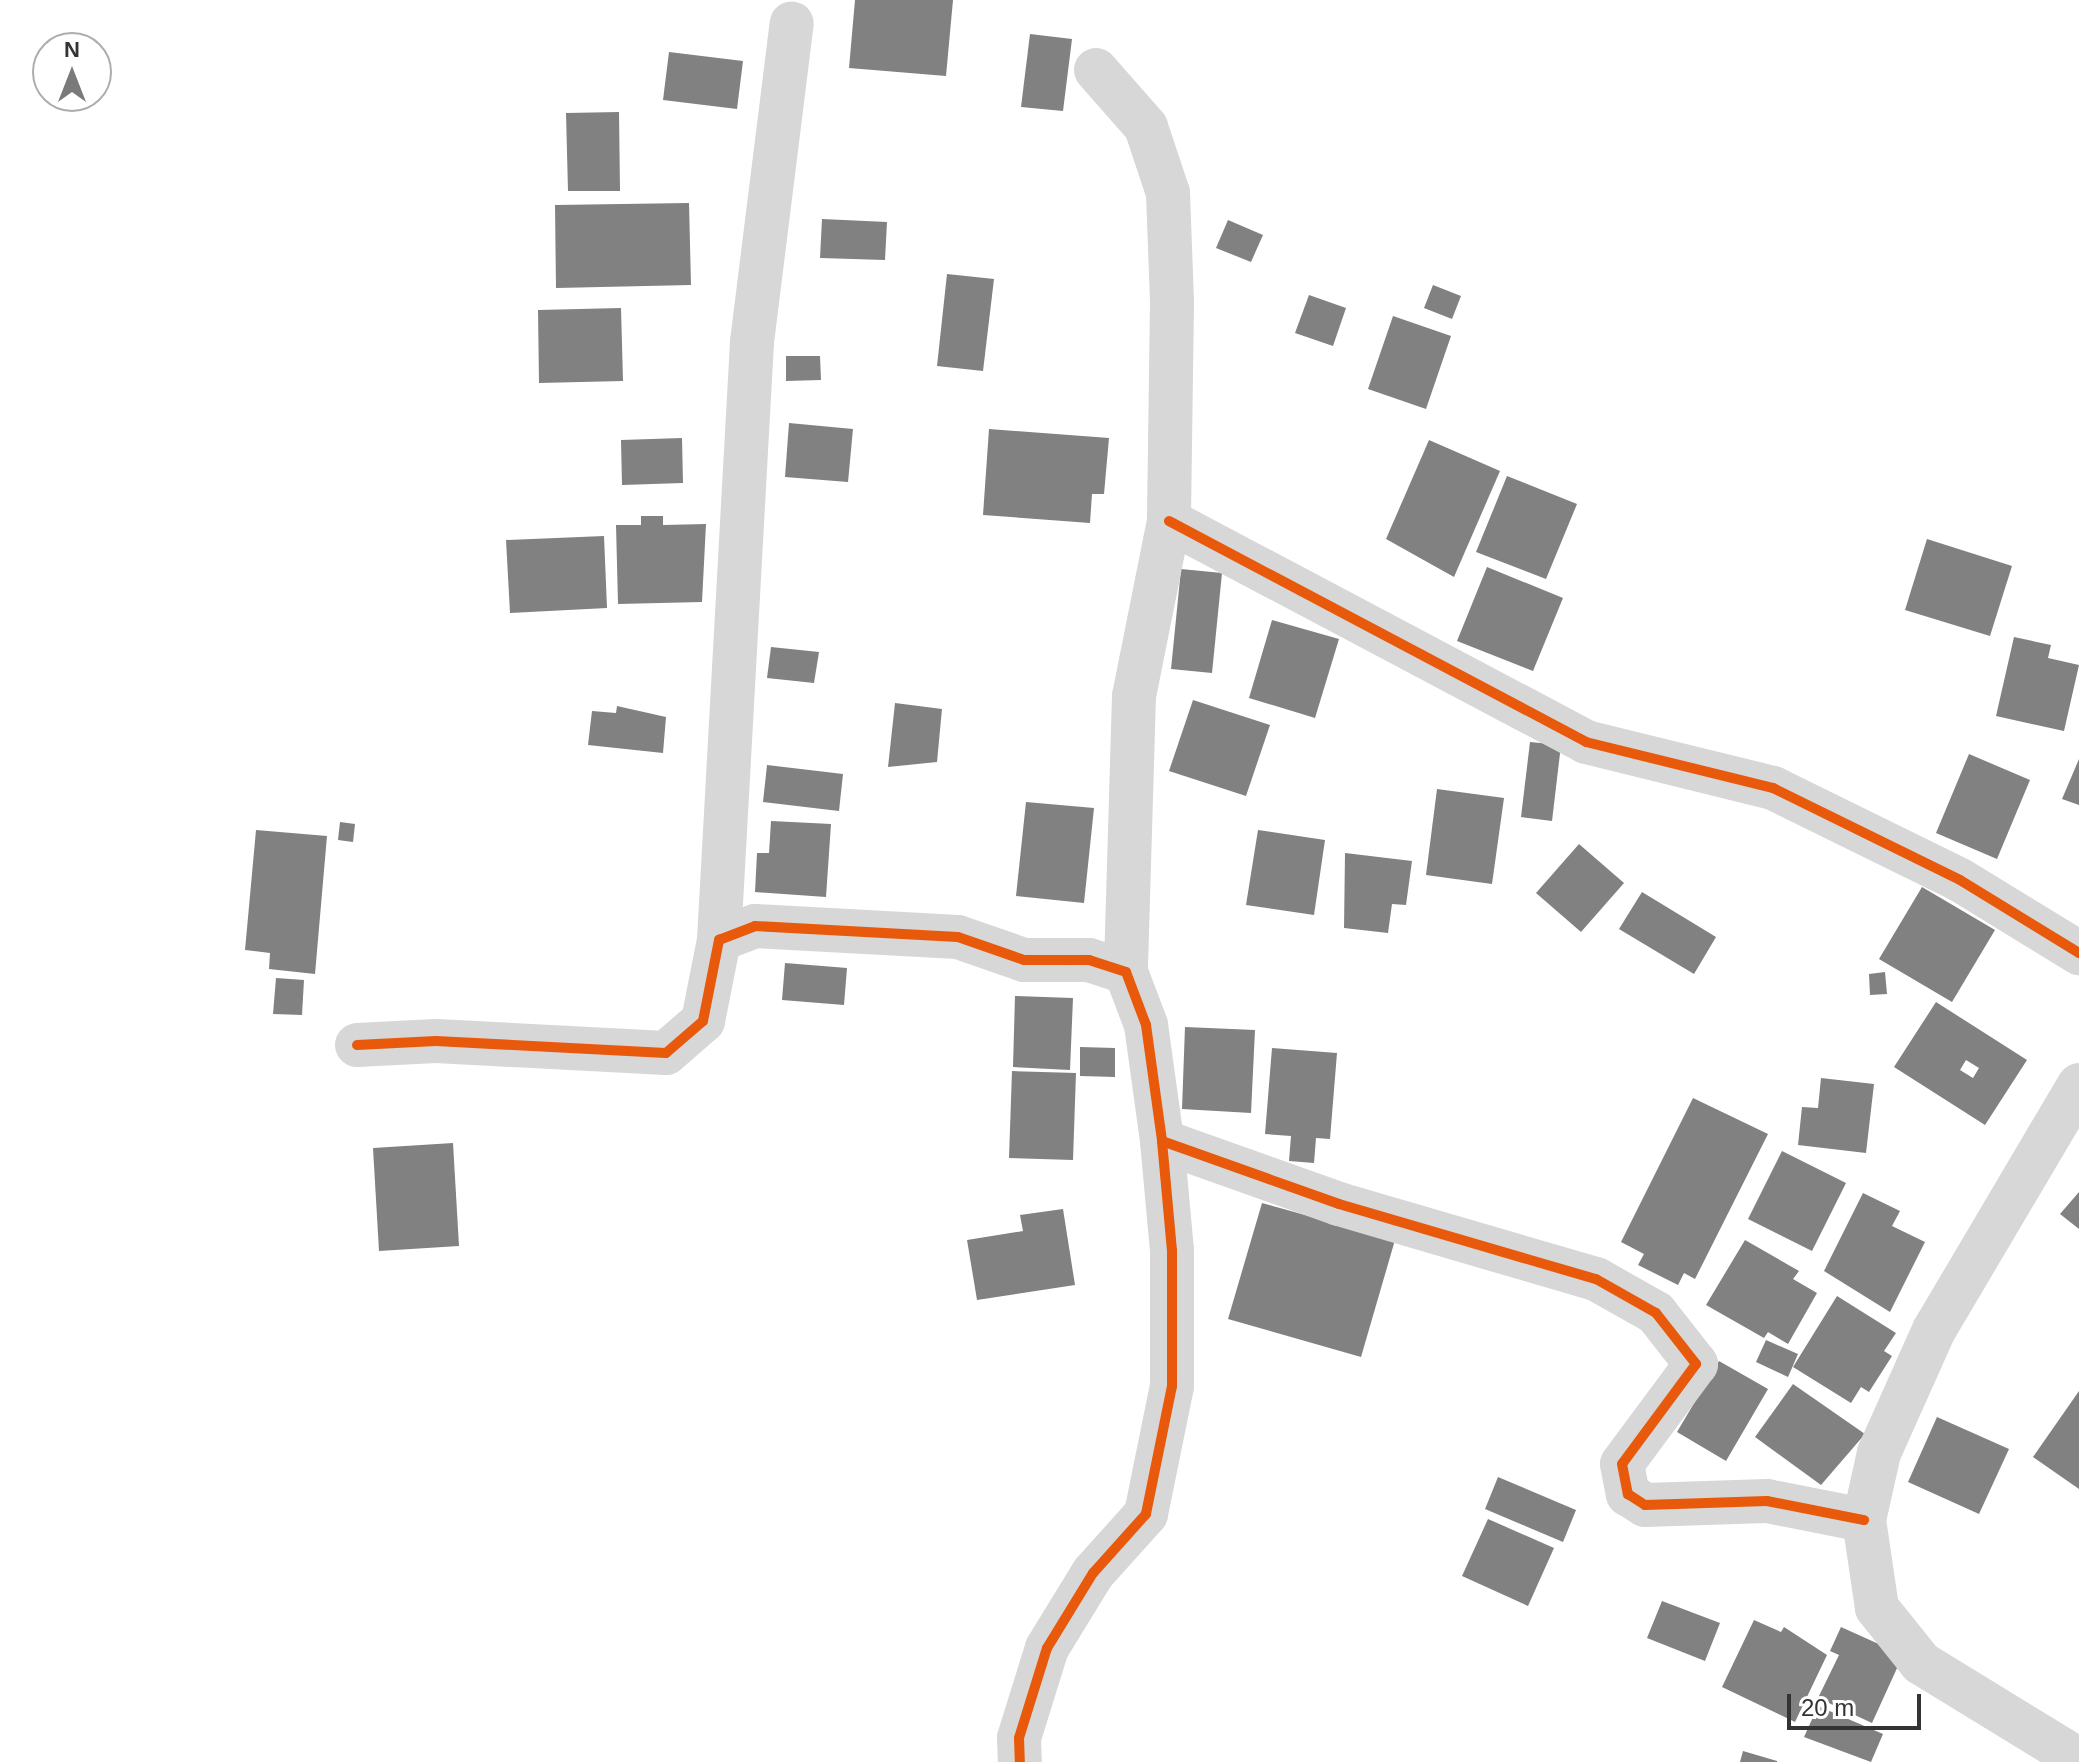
<!DOCTYPE html>
<html>
<head>
<meta charset="utf-8">
<style>
  body { margin:0 }
  #map { position:relative; width:2079px; height:1762px; overflow:hidden; background:#fff; font-family:Arial,sans-serif }
  div>[style] { position:absolute }
  .building>* { inset:0; background:#818181 }
  .minor>* { height:44px; margin:-22px; padding:0 22px; transform-origin:22px; border-radius:22px; background:#d7d7d7 }
  .cycleway>* { height:10px; margin:-5px; padding:0 5px; transform-origin:5px; border-radius:5px; background:#e8590c }
  span { translate:-50% -50%; white-space:nowrap; text-align:center; line-height:1.15; -webkit-text-stroke:8px #fff; paint-order:stroke }
  .north { position:absolute; left:32px; top:32px; width:80px; height:80px; box-sizing:border-box; background:#fff; border:2px solid #adadad; border-radius:50%; rotate:0deg; font-size:22px; font-weight:700; line-height:32px; text-align:center; color:#333 }
  .north::after { content:''; display:block; margin:auto; width:28px; height:36px; background:#7a7a7a; clip-path:polygon(50% 0,100% 100%,50% 72%,0 100%) }
  .scale { position:absolute; left:1787px; top:1694px; width:134px; height:36px; box-sizing:border-box; border:4px solid #333; border-top:0; padding-left:10px; font-size:24px; line-height:28px; white-space:nowrap; color:#333; -webkit-text-stroke:6px #fff; paint-order:stroke }
</style>
</head>
<body>
<div id="map">
  <div class="building">
    <i style="clip-path:polygon(855px 0,953px 0,946px 76px,849px 68px)"></i>
    <i style="clip-path:polygon(1030px 34px,1072px 39px,1063px 111px,1021px 107px)"></i>
    <i style="clip-path:polygon(669px 52px,743px 61px,737px 109px,663px 100px)"></i>
    <i style="clip-path:polygon(619px 112px,620px 191px,568px 191px,566px 113px)"></i>
    <i style="clip-path:polygon(689px 203px,691px 285px,556px 288px,555px 205px)"></i>
    <i style="clip-path:polygon(822px 219px,887px 222px,885px 260px,820px 258px)"></i>
    <i style="clip-path:polygon(1228px 220px,1263px 235px,1251px 262px,1216px 248px)"></i>
    <i style="clip-path:polygon(947px 274px,994px 279px,983px 371px,937px 366px)"></i>
    <i style="clip-path:polygon(1433px 285px,1461px 296px,1452px 319px,1424px 308px)"></i>
    <i style="clip-path:polygon(1309px 295px,1346px 308px,1333px 346px,1295px 333px)"></i>
    <i style="clip-path:polygon(621px 308px,623px 381px,539px 383px,538px 310px)"></i>
    <i style="clip-path:polygon(1393px 316px,1451px 336px,1426px 409px,1368px 389px)"></i>
    <i style="clip-path:polygon(786px 356px,820px 356px,821px 380px,786px 381px)"></i>
    <i style="clip-path:polygon(789px 423px,853px 429px,848px 482px,785px 477px)"></i>
    <i style="clip-path:polygon(989px 429px,1109px 438px,1104px 494px,1092px 494px,1090px 523px,983px 515px)"></i>
    <i style="clip-path:polygon(682px 438px,683px 483px,622px 485px,621px 440px)"></i>
    <i style="clip-path:polygon(1429px 440px,1500px 471px,1454px 577px,1386px 539px)"></i>
    <i style="clip-path:polygon(1507px 476px,1577px 504px,1546px 579px,1476px 552px)"></i>
    <i style="clip-path:polygon(641px 516px,663px 516px,663px 525px,706px 524px,702px 602px,618px 604px,616px 525px,641px 525px)"></i>
    <i style="clip-path:polygon(604px 536px,607px 608px,510px 613px,506px 540px)"></i>
    <i style="clip-path:polygon(1927px 539px,2012px 566px,1990px 636px,1905px 610px)"></i>
    <i style="clip-path:polygon(1487px 567px,1563px 598px,1533px 671px,1457px 641px)"></i>
    <i style="clip-path:polygon(1181px 569px,1222px 573px,1212px 673px,1171px 669px)"></i>
    <i style="clip-path:polygon(1272px 620px,1339px 639px,1315px 718px,1249px 698px)"></i>
    <i style="clip-path:polygon(2014px 637px,2051px 645px,2048px 658px,2079px 665px,2064px 731px,1996px 716px)"></i>
    <i style="clip-path:polygon(771px 647px,819px 652px,814px 683px,767px 678px)"></i>
    <i style="clip-path:polygon(1193px 700px,1270px 725px,1246px 796px,1169px 771px)"></i>
    <i style="clip-path:polygon(895px 703px,942px 709px,937px 762px,888px 767px)"></i>
    <i style="clip-path:polygon(617px 706px,666px 717px,663px 753px,588px 745px,592px 711px,616px 713px)"></i>
    <i style="clip-path:polygon(1530px 742px,1561px 745px,1552px 821px,1521px 817px)"></i>
    <i style="clip-path:polygon(1969px 754px,2030px 780px,1997px 859px,1936px 833px)"></i>
    <i style="clip-path:polygon(2079px 759px,2079px 805px,2062px 799px)"></i>
    <i style="clip-path:polygon(767px 765px,843px 774px,839px 811px,763px 802px)"></i>
    <i style="clip-path:polygon(1437px 789px,1504px 798px,1492px 884px,1426px 875px)"></i>
    <i style="clip-path:polygon(1026px 802px,1094px 808px,1084px 903px,1016px 896px)"></i>
    <i style="clip-path:polygon(771px 821px,831px 824px,826px 897px,755px 892px,757px 853px,769px 853px)"></i>
    <i style="clip-path:polygon(340px 822px,355px 824px,353px 842px,338px 840px)"></i>
    <i style="clip-path:polygon(256px 830px,327px 836px,315px 974px,269px 969px,270px 953px,245px 950px)"></i>
    <i style="clip-path:polygon(1258px 830px,1325px 840px,1314px 915px,1246px 905px)"></i>
    <i style="clip-path:polygon(1579px 844px,1624px 883px,1581px 932px,1536px 893px)"></i>
    <i style="clip-path:polygon(1345px 853px,1412px 861px,1406px 905px,1392px 904px,1388px 933px,1344px 928px)"></i>
    <i style="clip-path:polygon(1922px 887px,1995px 930px,1952px 1002px,1879px 959px)"></i>
    <i style="clip-path:polygon(1642px 892px,1716px 937px,1694px 974px,1619px 929px)"></i>
    <i style="clip-path:polygon(785px 963px,847px 968px,844px 1005px,782px 1000px)"></i>
    <i style="clip-path:polygon(1885px 972px,1887px 994px,1870px 995px,1869px 974px)"></i>
    <i style="clip-path:polygon(276px 978px,304px 980px,302px 1015px,273px 1014px)"></i>
    <i style="clip-path:polygon(1015px 996px,1073px 998px,1070px 1070px,1013px 1067px)"></i>
    <i style="clip-path:polygon(evenodd,1936px 1002px,2027px 1060px,1985px 1125px,1894px 1067px,1936px 1002px,1966px 1060px,1979px 1068px,1973px 1078px,1960px 1070px,1966px 1060px)"></i>
    <i style="clip-path:polygon(1185px 1027px,1255px 1030px,1251px 1113px,1182px 1109px)"></i>
    <i style="clip-path:polygon(1080px 1047px,1115px 1048px,1115px 1077px,1080px 1076px)"></i>
    <i style="clip-path:polygon(1272px 1048px,1337px 1053px,1330px 1139px,1316px 1138px,1314px 1163px,1289px 1161px,1291px 1136px,1265px 1134px)"></i>
    <i style="clip-path:polygon(1012px 1071px,1076px 1073px,1073px 1160px,1009px 1158px)"></i>
    <i style="clip-path:polygon(1821px 1078px,1874px 1084px,1866px 1153px,1798px 1145px,1802px 1107px,1818px 1108px)"></i>
    <i style="clip-path:polygon(1693px 1098px,1768px 1134px,1695px 1279px,1684px 1273px,1678px 1285px,1638px 1265px,1644px 1254px,1621px 1242px)"></i>
    <i style="clip-path:polygon(453px 1143px,459px 1246px,379px 1251px,373px 1148px)"></i>
    <i style="clip-path:polygon(1782px 1151px,1846px 1183px,1812px 1251px,1748px 1219px)"></i>
    <i style="clip-path:polygon(2079px 1192px,2079px 1229px,2060px 1214px)"></i>
    <i style="clip-path:polygon(1863px 1193px,1900px 1211px,1892px 1226px,1925px 1242px,1890px 1312px,1824px 1271px)"></i>
    <i style="clip-path:polygon(1262px 1203px,1395px 1240px,1361px 1357px,1228px 1319px)"></i>
    <i style="clip-path:polygon(1063px 1209px,1075px 1285px,977px 1300px,967px 1240px,1023px 1231px,1020px 1215px)"></i>
    <i style="clip-path:polygon(1745px 1240px,1799px 1271px,1793px 1279px,1817px 1293px,1788px 1344px,1768px 1332px,1764px 1338px,1706px 1305px)"></i>
    <i style="clip-path:polygon(1837px 1296px,1896px 1333px,1884px 1351px,1892px 1356px,1869px 1392px,1861px 1387px,1851px 1403px,1793px 1367px)"></i>
    <i style="clip-path:polygon(1766px 1340px,1798px 1354px,1788px 1377px,1756px 1362px)"></i>
    <i style="clip-path:polygon(1719px 1361px,1768px 1389px,1726px 1461px,1677px 1432px)"></i>
    <i style="clip-path:polygon(1793px 1384px,1865px 1434px,1821px 1485px,1755px 1437px)"></i>
    <i style="clip-path:polygon(2079px 1391px,2079px 1489px,2033px 1457px)"></i>
    <i style="clip-path:polygon(1937px 1417px,2009px 1449px,1979px 1514px,1908px 1482px)"></i>
    <i style="clip-path:polygon(1498px 1477px,1576px 1510px,1563px 1542px,1485px 1509px)"></i>
    <i style="clip-path:polygon(1488px 1519px,1554px 1548px,1528px 1606px,1462px 1576px)"></i>
    <i style="clip-path:polygon(1662px 1601px,1720px 1623px,1705px 1661px,1647px 1638px)"></i>
    <i style="clip-path:polygon(1754px 1620px,1781px 1632px,1784px 1627px,1827px 1655px,1795px 1722px,1722px 1687px)"></i>
    <i style="clip-path:polygon(1841px 1627px,1903px 1655px,1872px 1723px,1818px 1698px,1839px 1655px,1830px 1651px)"></i>
    <i style="clip-path:polygon(1818px 1706px,1883px 1734px,1871px 1762px,1804px 1737px)"></i>
    <i style="clip-path:polygon(1743px 1751px,1777px 1761px,1777px 1762px,1740px 1762px)"></i>
  </div>
  <div class="minor">
    <i style="left:1096px;top:70px;width:76px;rotate:48.7deg"></i>
    <i style="left:1146px;top:127px;width:70px;rotate:71.6deg"></i>
    <i style="left:1168px;top:193px;width:109px;rotate:87.9deg"></i>
    <i style="left:1172px;top:302px;width:219px;rotate:90.8deg"></i>
    <i style="left:1169px;top:521px;width:178px;rotate:101.3deg"></i>
    <i style="left:1134px;top:696px;width:276px;rotate:91.7deg"></i>
    <i style="left:1169px;top:521px;width:472px;rotate:27.9deg"></i>
    <i style="left:1586px;top:742px;width:193px;rotate:13.8deg"></i>
    <i style="left:1773px;top:788px;width:208px;rotate:26.2deg"></i>
    <i style="left:1960px;top:880px;width:140px;rotate:31.5deg"></i>
    <i style="left:719px;top:940px;width:599px;rotate:-86.84deg"></i>
    <i style="left:752px;top:342px;width:321px;rotate:-82.9deg"></i>
    <i style="left:357px;top:1045px;width:79px;rotate:-2.9deg"></i>
    <i style="left:436px;top:1041px;width:230px;rotate:3deg"></i>
    <i style="left:666px;top:1053px;width:49px;rotate:-40.9deg"></i>
    <i style="left:703px;top:1021px;width:83px;rotate:-78.8deg"></i>
    <i style="left:719px;top:940px;width:39px;rotate:-21deg"></i>
    <i style="left:755px;top:926px;width:203px;rotate:3.1deg"></i>
    <i style="left:958px;top:937px;width:70px;rotate:19.2deg"></i>
    <i style="left:1024px;top:960px;width:65px"></i>
    <i style="left:1089px;top:960px;width:39px;rotate:18deg"></i>
    <i style="left:1126px;top:972px;width:57px;rotate:69.3deg"></i>
    <i style="left:1146px;top:1025px;width:117px;rotate:82.1deg"></i>
    <i style="left:1162px;top:1141px;width:110px;rotate:84.8deg"></i>
    <i style="left:1172px;top:1251px;width:135px;rotate:90deg"></i>
    <i style="left:1172px;top:1386px;width:131px;rotate:101.5deg"></i>
    <i style="left:1146px;top:1514px;width:79px;rotate:131.9deg"></i>
    <i style="left:1093px;top:1573px;width:88px;rotate:121.5deg"></i>
    <i style="left:1047px;top:1648px;width:94px;rotate:107.3deg"></i>
    <i style="left:1019px;top:1738px;width:24px;rotate:88deg"></i>
    <i style="left:2079px;top:1085px;width:285px;rotate:120.6deg"></i>
    <i style="left:1934px;top:1330px;width:135px;rotate:114.1deg"></i>
    <i style="left:1879px;top:1453px;width:69px;rotate:102.6deg"></i>
    <i style="left:1864px;top:1520px;width:89px;rotate:81.6deg"></i>
    <i style="left:1877px;top:1608px;width:70px;rotate:51.3deg"></i>
    <i style="left:1921px;top:1663px;width:185px;rotate:31.5deg"></i>
    <i style="left:1162px;top:1141px;width:188px;rotate:19.6deg"></i>
    <i style="left:1339px;top:1204px;width:268px;rotate:16.3deg"></i>
    <i style="left:1596px;top:1279px;width:69px;rotate:29.5deg"></i>
    <i style="left:1656px;top:1313px;width:65px;rotate:51.9deg"></i>
    <i style="left:1696px;top:1364px;width:124px;rotate:126.5deg"></i>
    <i style="left:1622px;top:1464px;width:31px;rotate:79deg"></i>
    <i style="left:1628px;top:1494px;width:20px;rotate:33deg"></i>
    <i style="left:1645px;top:1505px;width:122px;rotate:-1.9deg"></i>
    <i style="left:1767px;top:1501px;width:99px;rotate:11.1deg"></i>
  </div>
  <div class="cycleway">
    <i style="left:1169px;top:521px;width:472px;rotate:27.9deg"></i>
    <i style="left:1586px;top:742px;width:193px;rotate:13.8deg"></i>
    <i style="left:1773px;top:788px;width:208px;rotate:26.2deg"></i>
    <i style="left:1960px;top:880px;width:140px;rotate:31.5deg"></i>
    <i style="left:357px;top:1045px;width:79px;rotate:-2.9deg"></i>
    <i style="left:436px;top:1041px;width:230px;rotate:3deg"></i>
    <i style="left:666px;top:1053px;width:49px;rotate:-40.9deg"></i>
    <i style="left:703px;top:1021px;width:83px;rotate:-78.8deg"></i>
    <i style="left:719px;top:940px;width:39px;rotate:-21deg"></i>
    <i style="left:755px;top:926px;width:203px;rotate:3.1deg"></i>
    <i style="left:958px;top:937px;width:70px;rotate:19.2deg"></i>
    <i style="left:1024px;top:960px;width:65px"></i>
    <i style="left:1089px;top:960px;width:39px;rotate:18deg"></i>
    <i style="left:1126px;top:972px;width:57px;rotate:69.3deg"></i>
    <i style="left:1146px;top:1025px;width:117px;rotate:82.1deg"></i>
    <i style="left:1162px;top:1141px;width:110px;rotate:84.8deg"></i>
    <i style="left:1172px;top:1251px;width:135px;rotate:90deg"></i>
    <i style="left:1172px;top:1386px;width:131px;rotate:101.5deg"></i>
    <i style="left:1146px;top:1514px;width:79px;rotate:131.9deg"></i>
    <i style="left:1093px;top:1573px;width:88px;rotate:121.5deg"></i>
    <i style="left:1047px;top:1648px;width:94px;rotate:107.3deg"></i>
    <i style="left:1019px;top:1738px;width:24px;rotate:88deg"></i>
    <i style="left:1162px;top:1141px;width:188px;rotate:19.6deg"></i>
    <i style="left:1339px;top:1204px;width:268px;rotate:16.3deg"></i>
    <i style="left:1596px;top:1279px;width:69px;rotate:29.5deg"></i>
    <i style="left:1656px;top:1313px;width:65px;rotate:51.9deg"></i>
    <i style="left:1696px;top:1364px;width:124px;rotate:126.5deg"></i>
    <i style="left:1622px;top:1464px;width:31px;rotate:79deg"></i>
    <i style="left:1628px;top:1494px;width:20px;rotate:33deg"></i>
    <i style="left:1645px;top:1505px;width:122px;rotate:-1.9deg"></i>
    <i style="left:1767px;top:1501px;width:99px;rotate:11.1deg"></i>
  </div>
  <div class="north">N</div>
  <div class="scale">20 m</div>
</div>
</body>
</html>
